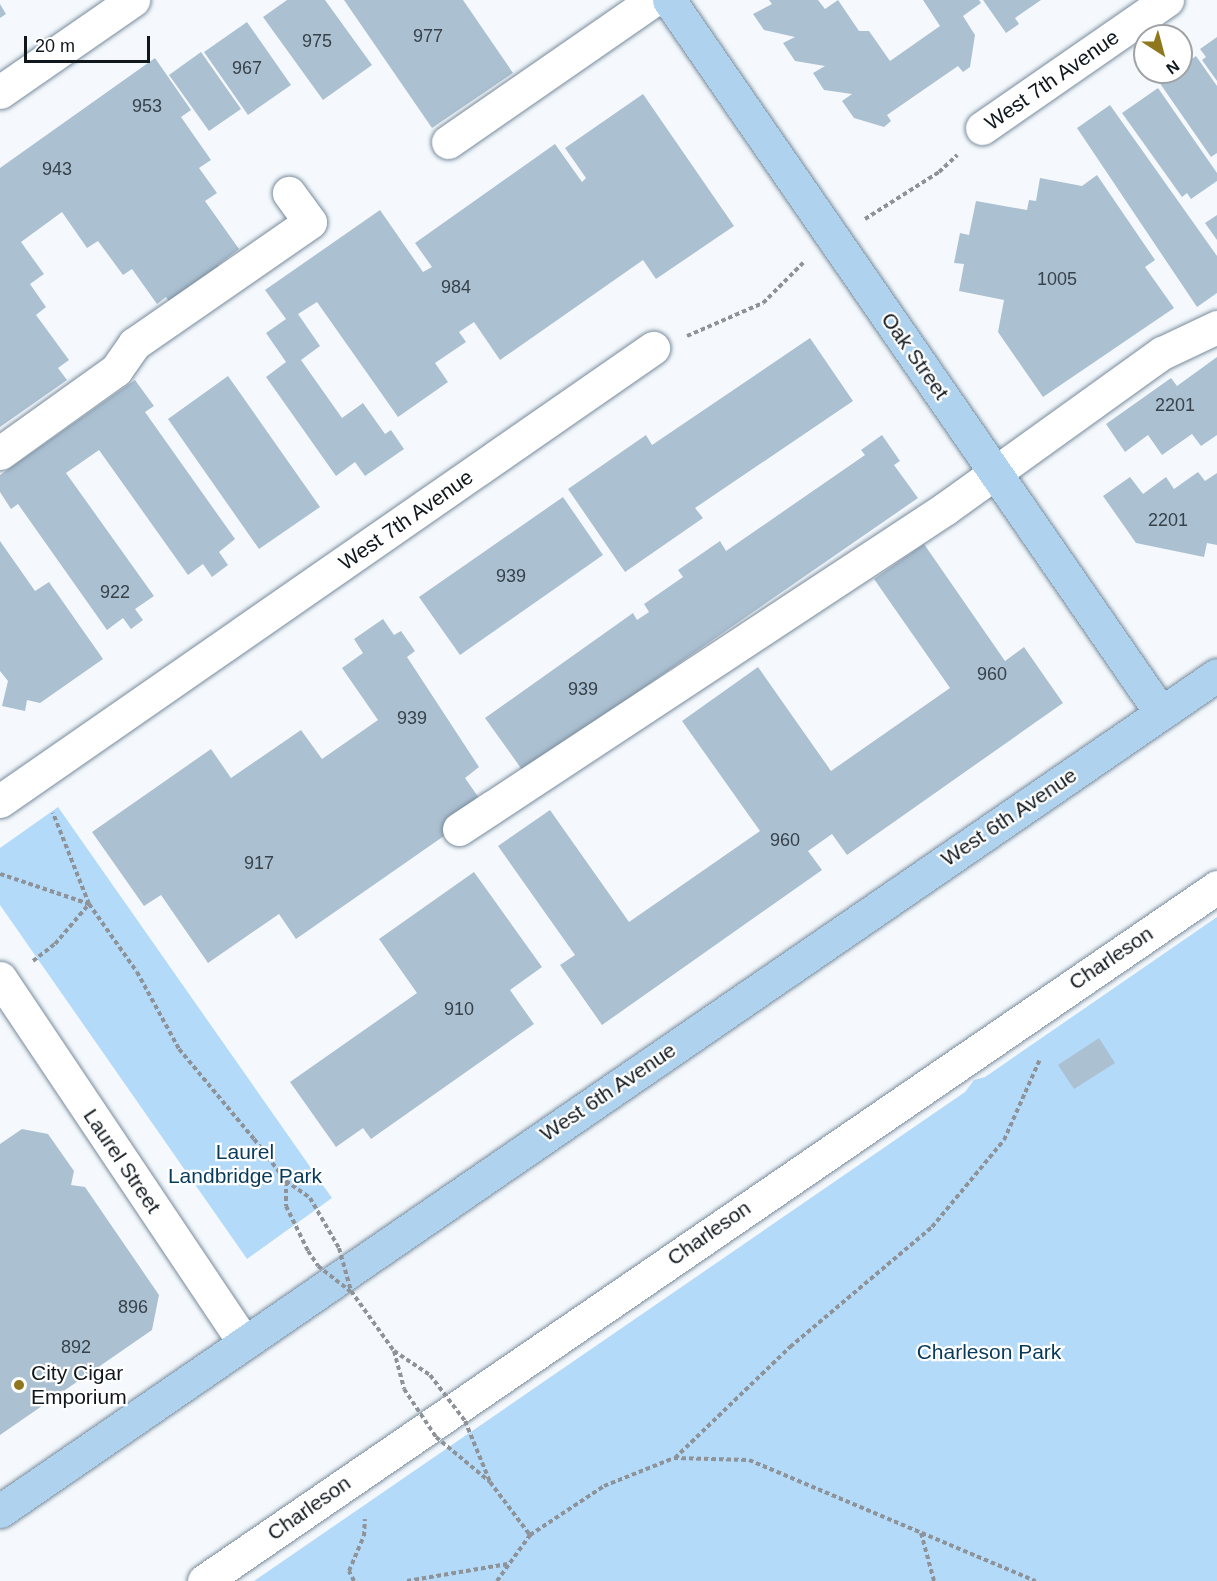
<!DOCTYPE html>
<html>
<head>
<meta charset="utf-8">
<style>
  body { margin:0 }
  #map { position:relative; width:1217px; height:1581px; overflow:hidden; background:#f5f9fd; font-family:Arial,sans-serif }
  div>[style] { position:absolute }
  .green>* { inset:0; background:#b4daf9 }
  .building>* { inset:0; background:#abc0d1 }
  .path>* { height:4px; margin-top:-2px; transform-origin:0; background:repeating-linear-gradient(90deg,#8d9398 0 4.5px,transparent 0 7.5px) }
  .roads { filter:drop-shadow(0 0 2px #788b9c) drop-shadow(0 0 2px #788b9c) }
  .minor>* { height:33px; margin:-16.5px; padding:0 16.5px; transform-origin:16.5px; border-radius:16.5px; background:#fff }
  .major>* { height:33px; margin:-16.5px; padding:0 16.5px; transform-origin:16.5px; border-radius:16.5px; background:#afd2ee }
  .path-bridge>* { height:4px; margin-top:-2px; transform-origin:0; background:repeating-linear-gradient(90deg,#8d9398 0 4.5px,transparent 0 7.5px) }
  .dots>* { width:16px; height:16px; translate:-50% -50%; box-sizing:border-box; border:3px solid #fff; border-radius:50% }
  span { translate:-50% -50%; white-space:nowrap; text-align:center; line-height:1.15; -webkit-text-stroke:4.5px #fff; paint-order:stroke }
  .number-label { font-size:18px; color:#37424b }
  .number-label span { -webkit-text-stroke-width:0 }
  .street-label { font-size:21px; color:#10181e }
  .park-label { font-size:21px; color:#083a5b }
  .poi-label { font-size:21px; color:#10181e }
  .left { translate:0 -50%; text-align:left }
  .north { position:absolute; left:1133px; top:24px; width:60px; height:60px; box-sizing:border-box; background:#fff; border:2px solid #9fa3a5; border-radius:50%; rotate:144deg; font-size:16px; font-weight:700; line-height:24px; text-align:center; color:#10181e }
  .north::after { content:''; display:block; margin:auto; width:21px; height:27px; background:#8e771c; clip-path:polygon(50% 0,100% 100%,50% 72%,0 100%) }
  .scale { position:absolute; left:24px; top:36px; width:126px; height:27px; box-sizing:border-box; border:3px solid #10181e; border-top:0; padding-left:8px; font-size:18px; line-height:21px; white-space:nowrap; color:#10181e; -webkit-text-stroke:4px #fff; paint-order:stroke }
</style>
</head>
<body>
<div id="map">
  <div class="green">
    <i style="clip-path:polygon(58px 807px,332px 1198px,247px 1259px,0 905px,0 848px)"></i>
    <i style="clip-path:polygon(1217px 917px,1217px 1581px,254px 1581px,965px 1092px,974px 1080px,985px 1077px)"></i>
  </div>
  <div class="building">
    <i style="clip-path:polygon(287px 0,325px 0,372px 65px,323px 100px,263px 17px)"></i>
    <i style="clip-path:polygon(344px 0,463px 0,513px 73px,432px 128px)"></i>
    <i style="clip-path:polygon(769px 0,818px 0,825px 9px,838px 0,859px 31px,869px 31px,890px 61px,940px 26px,923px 0,979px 0,981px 3px,963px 16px,975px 35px,970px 67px,963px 72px,958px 66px,887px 115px,891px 121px,884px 127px,854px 118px,842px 101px,852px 94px,824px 90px,813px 73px,825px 66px,795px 61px,783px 43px,795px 37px,764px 30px,753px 14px,772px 4px)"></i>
    <i style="clip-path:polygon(983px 0,1041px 0,1015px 18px,1019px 24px,1006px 33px)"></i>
    <i style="clip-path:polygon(0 4px,6px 14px,0 18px)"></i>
    <i style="clip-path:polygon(247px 22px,291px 85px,248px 115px,204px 52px)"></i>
    <i style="clip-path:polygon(1217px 37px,1217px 81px,1202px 60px,1206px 57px,1200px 49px)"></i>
    <i style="clip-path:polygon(201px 52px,241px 109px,209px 131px,169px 75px)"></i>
    <i style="clip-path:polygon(1196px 56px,1217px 86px,1217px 153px,1211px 157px,1159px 82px,1174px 72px,1181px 72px,1181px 67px)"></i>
    <i style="clip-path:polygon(155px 58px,191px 110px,181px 117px,211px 160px,199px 168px,217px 193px,205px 201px,239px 249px,218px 265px,224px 273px,174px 309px,166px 297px,157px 304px,132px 269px,123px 275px,98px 241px,87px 248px,62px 212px,21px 242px,44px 274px,30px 284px,46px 307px,36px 315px,69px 360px,58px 368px,67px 380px,0 427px,0 168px)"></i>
    <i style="clip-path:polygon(1158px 88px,1217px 173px,1217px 181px,1191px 199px,1187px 193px,1182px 197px,1122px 113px)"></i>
    <i style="clip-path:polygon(643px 94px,734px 226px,656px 279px,643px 260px,500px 360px,474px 322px,459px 332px,466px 342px,435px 363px,448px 382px,398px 417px,317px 302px,298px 314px,320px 346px,301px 360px,342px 418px,363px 403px,385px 434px,391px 430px,404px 449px,365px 476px,355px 462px,336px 476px,266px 377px,286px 362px,266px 333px,286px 319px,265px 290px,380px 210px,423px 272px,432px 267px,415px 243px,555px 144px,582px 182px,586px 178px,565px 148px)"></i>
    <i style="clip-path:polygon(1110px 105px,1217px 256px,1217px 293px,1197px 307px,1077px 128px)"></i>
    <i style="clip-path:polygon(1097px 175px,1155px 260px,1145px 267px,1174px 308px,1043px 397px,998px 332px,1004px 300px,959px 291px,964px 264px,954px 263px,960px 233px,969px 235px,976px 201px,1027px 210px,1029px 200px,1036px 201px,1040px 178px,1082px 186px)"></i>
    <i style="clip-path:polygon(1217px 215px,1217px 240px,1205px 223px)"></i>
    <i style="clip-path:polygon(810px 338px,853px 401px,695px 508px,703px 518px,625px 572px,568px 489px,646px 435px,652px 445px)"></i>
    <i style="clip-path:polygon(1217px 357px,1217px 435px,1201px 446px,1192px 434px,1162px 455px,1148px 435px,1125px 452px,1106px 424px,1171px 378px,1177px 386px)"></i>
    <i style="clip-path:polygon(228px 376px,320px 507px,259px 549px,168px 419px)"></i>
    <i style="clip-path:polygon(135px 380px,154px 406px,145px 412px,235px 539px,219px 552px,228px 565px,212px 577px,203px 564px,188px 575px,99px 450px,66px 473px,154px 596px,135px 609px,143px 620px,131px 629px,123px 618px,107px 630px,18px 504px,11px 509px,0 492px,0 475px)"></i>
    <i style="clip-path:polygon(882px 435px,900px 461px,894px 465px,918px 498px,523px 771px,485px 718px,633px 613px,637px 620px,649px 612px,644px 604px,683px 577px,678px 570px,720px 541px,726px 551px,865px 455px,861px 450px)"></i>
    <i style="clip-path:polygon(1198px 472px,1205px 481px,1217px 473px,1217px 545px,1207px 543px,1204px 557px,1136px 543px,1103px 496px,1130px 477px,1143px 494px,1166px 477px,1174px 489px)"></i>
    <i style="clip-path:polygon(563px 497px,603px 555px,460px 655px,419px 597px)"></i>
    <i style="clip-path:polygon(0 541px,35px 591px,49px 582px,103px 659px,40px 703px,27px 700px,25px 711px,2px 706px,8px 681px,0 671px)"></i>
    <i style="clip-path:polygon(924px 544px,1005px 661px,1024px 647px,1063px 703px,847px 855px,832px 834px,808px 851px,822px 870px,602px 1025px,560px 965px,575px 955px,498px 846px,550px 810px,629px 922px,760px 831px,682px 721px,758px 667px,831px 771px,950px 688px,874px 579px)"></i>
    <i style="clip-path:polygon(383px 619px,394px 635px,401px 631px,415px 651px,407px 657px,479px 767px,465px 778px,479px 798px,454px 829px,296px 939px,279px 914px,208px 963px,161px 895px,144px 906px,92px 832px,211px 749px,231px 778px,301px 730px,322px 759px,378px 720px,342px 668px,363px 653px,354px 639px)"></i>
    <i style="clip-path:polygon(474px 872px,542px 967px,510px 990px,534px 1024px,371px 1139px,363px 1128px,336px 1147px,290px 1082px,417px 993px,379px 939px)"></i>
    <i style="clip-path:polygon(1099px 1038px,1115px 1063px,1074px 1089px,1058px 1065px)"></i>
    <i style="clip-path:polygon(22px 1129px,48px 1134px,74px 1171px,71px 1185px,85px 1187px,159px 1295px,152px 1330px,0 1435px,0 1144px)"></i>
  </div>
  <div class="path">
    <i style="left:865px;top:219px;width:88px;rotate:-32.4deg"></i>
    <i style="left:939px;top:172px;width:25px;rotate:-43deg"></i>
    <i style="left:687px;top:336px;width:83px;rotate:-23.5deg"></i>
    <i style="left:763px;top:303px;width:57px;rotate:-45deg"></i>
    <i style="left:0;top:874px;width:94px;rotate:18.6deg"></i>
    <i style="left:89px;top:904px;width:83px;rotate:54.8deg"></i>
    <i style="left:137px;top:972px;width:88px;rotate:61.4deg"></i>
    <i style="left:179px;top:1049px;width:117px;rotate:50.2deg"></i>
    <i style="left:33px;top:961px;width:28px;rotate:-38deg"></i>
    <i style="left:55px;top:944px;width:52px;rotate:-49.6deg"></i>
    <i style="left:89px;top:904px;width:98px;rotate:-111.6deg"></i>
    <i style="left:675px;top:1458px;width:160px;rotate:-44deg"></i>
    <i style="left:790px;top:1347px;width:186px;rotate:-40.2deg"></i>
    <i style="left:932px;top:1227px;width:113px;rotate:-50.4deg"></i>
    <i style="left:1004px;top:1140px;width:89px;rotate:-66deg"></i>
    <i style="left:490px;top:1482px;width:66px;rotate:53deg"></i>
    <i style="left:921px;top:1533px;width:50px;rotate:74.8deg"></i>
    <i style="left:354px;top:1581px;width:11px;rotate:-117deg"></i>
    <i style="left:349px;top:1571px;width:38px;rotate:-67deg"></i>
    <i style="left:364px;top:1536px;width:17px;rotate:-87deg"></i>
    <i style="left:407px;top:1581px;width:102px;rotate:-9.6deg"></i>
    <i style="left:497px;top:1581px;width:57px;rotate:-54.3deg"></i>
    <i style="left:530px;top:1535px;width:89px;rotate:-33.5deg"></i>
    <i style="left:604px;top:1486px;width:75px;rotate:-21.8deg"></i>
    <i style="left:674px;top:1458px;width:75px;rotate:1.5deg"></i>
    <i style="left:749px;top:1460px;width:311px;rotate:22.9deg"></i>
  </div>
  <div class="roads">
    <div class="minor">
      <i style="left:0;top:92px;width:162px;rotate:-34.7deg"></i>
      <i style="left:982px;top:128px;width:225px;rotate:-34.7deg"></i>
      <i style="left:448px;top:142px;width:249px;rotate:-34.7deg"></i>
      <i style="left:0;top:453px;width:143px;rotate:-35.6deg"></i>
      <i style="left:116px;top:370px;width:32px;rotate:-55deg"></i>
      <i style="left:134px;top:344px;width:214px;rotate:-34.7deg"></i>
      <i style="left:310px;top:222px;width:36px;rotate:-126deg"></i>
      <i style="left:0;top:801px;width:795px;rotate:-34.75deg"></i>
      <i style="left:459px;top:829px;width:583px;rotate:-33.39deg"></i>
      <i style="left:946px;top:508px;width:266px;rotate:-35.7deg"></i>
      <i style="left:1162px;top:353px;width:61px;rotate:-25.3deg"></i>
      <i style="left:0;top:978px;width:439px;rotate:56.2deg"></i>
      <i style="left:204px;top:1581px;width:1228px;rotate:-34.41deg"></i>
    </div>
    <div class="major">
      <i style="left:669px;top:0;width:866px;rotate:55.39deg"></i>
      <i style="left:0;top:1511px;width:1476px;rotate:-34.49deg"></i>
    </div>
  </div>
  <div class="path-bridge">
    <i style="left:254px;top:1139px;width:53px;rotate:52.7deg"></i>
    <i style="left:286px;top:1181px;width:29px;rotate:35deg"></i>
    <i style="left:310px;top:1198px;width:58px;rotate:59.9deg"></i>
    <i style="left:339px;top:1248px;width:45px;rotate:74.4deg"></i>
    <i style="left:351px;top:1291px;width:74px;rotate:54.4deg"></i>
    <i style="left:394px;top:1351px;width:39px;rotate:75deg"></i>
    <i style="left:404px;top:1389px;width:58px;rotate:56.3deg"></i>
    <i style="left:436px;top:1437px;width:70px;rotate:39.8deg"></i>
    <i style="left:286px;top:1181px;width:25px;rotate:90deg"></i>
    <i style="left:286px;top:1206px;width:50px;rotate:63.9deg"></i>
    <i style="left:308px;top:1251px;width:18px;rotate:56deg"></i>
    <i style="left:318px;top:1266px;width:41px;rotate:38deg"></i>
    <i style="left:394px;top:1351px;width:43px;rotate:33.7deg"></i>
    <i style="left:430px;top:1375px;width:58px;rotate:52.7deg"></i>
    <i style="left:465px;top:1421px;width:66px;rotate:67.7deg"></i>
  </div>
  <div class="dots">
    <i style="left:19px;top:1385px;background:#8e771c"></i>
  </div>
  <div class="number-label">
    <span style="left:428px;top:36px">977</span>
    <span style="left:317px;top:41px">975</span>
    <span style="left:247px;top:68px">967</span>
    <span style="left:147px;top:106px">953</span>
    <span style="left:57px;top:169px">943</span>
    <span style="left:1057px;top:279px">1005</span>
    <span style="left:456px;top:287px">984</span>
    <span style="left:1175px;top:405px">2201</span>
    <span style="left:1168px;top:520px">2201</span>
    <span style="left:511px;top:576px">939</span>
    <span style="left:115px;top:592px">922</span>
    <span style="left:992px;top:674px">960</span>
    <span style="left:583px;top:689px">939</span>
    <span style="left:412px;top:718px">939</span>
    <span style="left:785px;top:840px">960</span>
    <span style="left:259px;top:863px">917</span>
    <span style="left:459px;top:1009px">910</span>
    <span style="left:133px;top:1307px">896</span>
    <span style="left:76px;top:1347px">892</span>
  </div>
  <div class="street-label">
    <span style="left:1052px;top:80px;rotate:-35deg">West 7th Avenue</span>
    <span style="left:915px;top:356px;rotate:55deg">Oak Street</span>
    <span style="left:406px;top:520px;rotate:-35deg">West 7th Avenue</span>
    <span style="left:1009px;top:817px;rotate:-34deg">West 6th Avenue</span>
    <span style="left:1111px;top:958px;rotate:-34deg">Charleson</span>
    <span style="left:608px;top:1092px;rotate:-34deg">West 6th Avenue</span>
    <span style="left:122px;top:1161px;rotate:56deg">Laurel Street</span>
    <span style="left:709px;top:1233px;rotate:-35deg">Charleson</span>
    <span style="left:309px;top:1508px;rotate:-35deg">Charleson</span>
  </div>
  <div class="park-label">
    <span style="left:245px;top:1164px">Laurel<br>Landbridge Park</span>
    <span style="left:989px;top:1352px">Charleson Park</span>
  </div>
  <div class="poi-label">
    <span class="left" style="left:31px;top:1385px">City Cigar<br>Emporium</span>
  </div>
  <div class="north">N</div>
  <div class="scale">20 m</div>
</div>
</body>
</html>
